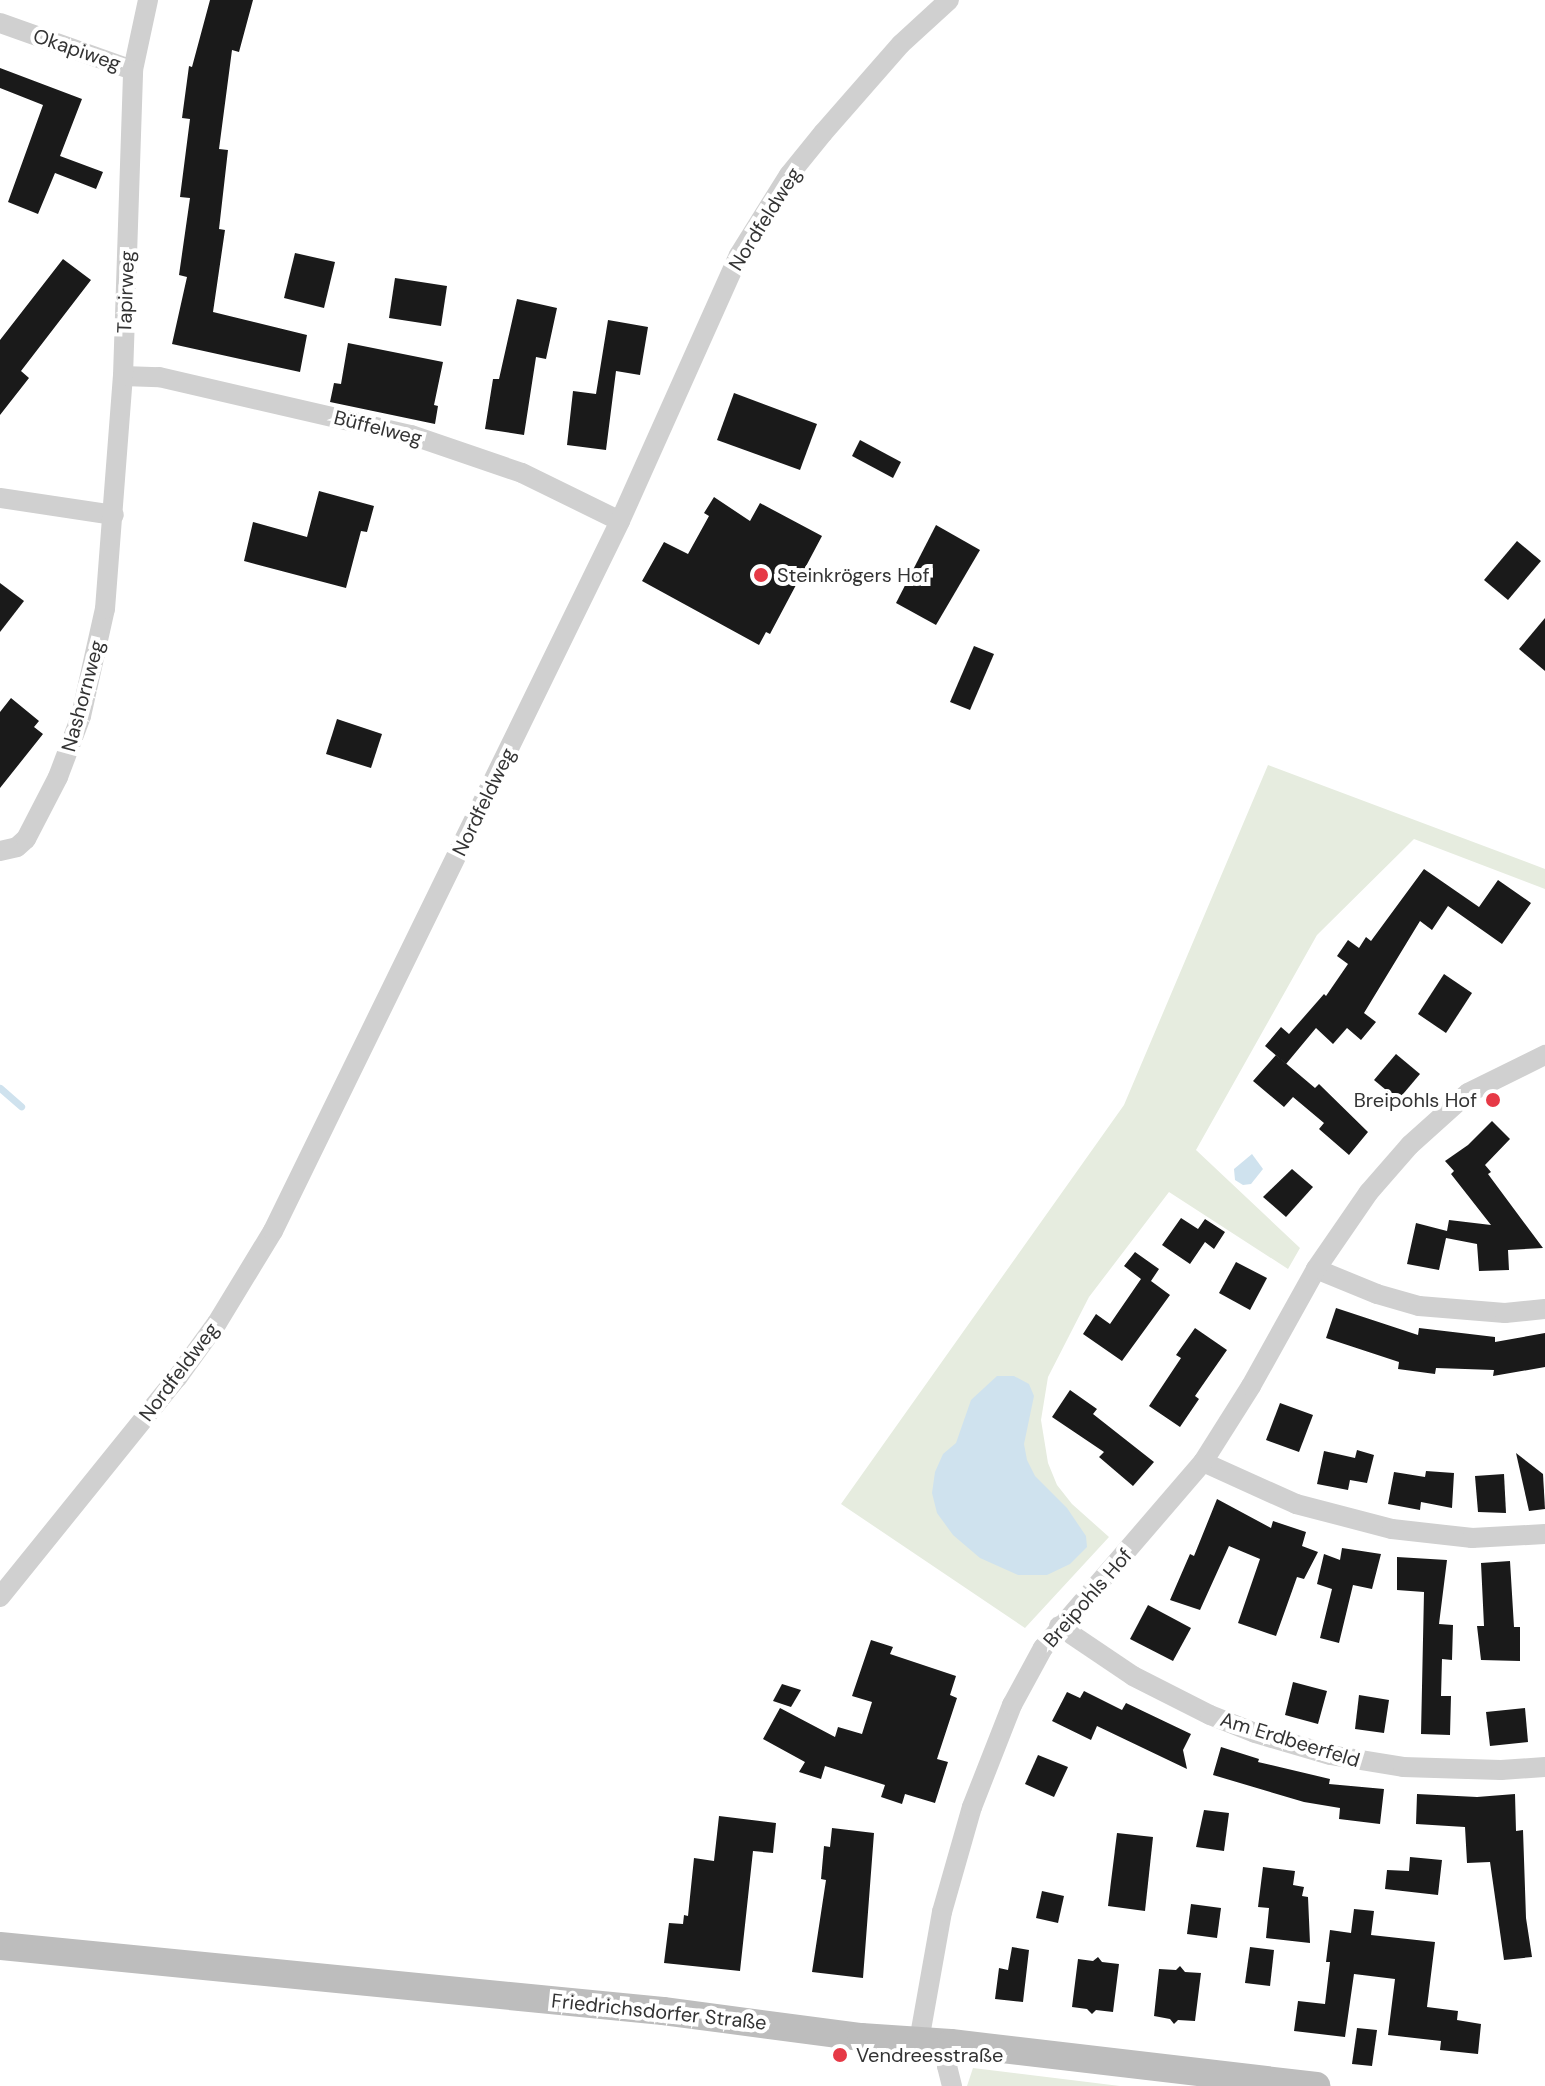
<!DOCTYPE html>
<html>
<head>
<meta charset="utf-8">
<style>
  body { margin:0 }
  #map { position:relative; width:1545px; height:2086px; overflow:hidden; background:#fff; font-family:"DM Sans",sans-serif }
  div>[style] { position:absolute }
  .green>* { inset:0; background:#e6ecdf }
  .water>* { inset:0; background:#cfe2ee }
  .stream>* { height:7px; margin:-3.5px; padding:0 3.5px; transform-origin:3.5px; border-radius:3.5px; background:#cfe2ee }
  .building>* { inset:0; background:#1a1a1a }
  .minor>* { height:20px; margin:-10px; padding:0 10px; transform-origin:10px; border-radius:10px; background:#d0d0d0 }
  .secondary>* { height:28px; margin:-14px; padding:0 14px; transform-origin:14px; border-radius:14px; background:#bdbdbd }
  .dots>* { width:22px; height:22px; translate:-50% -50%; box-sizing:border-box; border:4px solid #fff; border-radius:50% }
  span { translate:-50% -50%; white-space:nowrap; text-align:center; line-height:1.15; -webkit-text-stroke:8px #fff; paint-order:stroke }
  .street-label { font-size:20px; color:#333 }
  .poi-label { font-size:20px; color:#333 }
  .left { translate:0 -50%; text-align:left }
  .right { translate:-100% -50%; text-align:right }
</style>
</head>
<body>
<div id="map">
  <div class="green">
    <i style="clip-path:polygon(1268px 765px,1545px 869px,1545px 889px,1414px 839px,1317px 935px,1196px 1150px,1300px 1248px,1288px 1269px,1169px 1192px,1089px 1297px,1048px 1377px,1041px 1420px,1048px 1463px,1057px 1485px,1072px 1504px,1109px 1537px,1025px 1628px,841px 1504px,1124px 1105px)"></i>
    <i style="clip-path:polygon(973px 2068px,1120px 2086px,967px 2086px)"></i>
  </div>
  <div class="water">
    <i style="clip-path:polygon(1252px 1154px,1263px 1169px,1251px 1184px,1243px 1185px,1235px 1180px,1234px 1169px)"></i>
    <i style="clip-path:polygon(997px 1376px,1014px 1376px,1029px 1384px,1034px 1396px,1024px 1444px,1027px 1460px,1035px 1476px,1067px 1508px,1086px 1536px,1087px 1547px,1070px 1564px,1047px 1575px,1018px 1575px,980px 1558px,953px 1535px,937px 1513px,932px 1493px,935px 1472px,943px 1454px,956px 1443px,971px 1400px)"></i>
  </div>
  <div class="stream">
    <i style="left:0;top:1088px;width:28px;rotate:41deg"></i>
  </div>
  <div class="building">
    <i style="clip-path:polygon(210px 0,253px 0,239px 52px,232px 50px,219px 149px,228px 150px,219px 229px,225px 230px,213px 312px,307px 335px,300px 372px,172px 344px,187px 277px,179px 275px,190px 198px,180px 197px,190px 119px,182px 118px,189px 66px,192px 67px)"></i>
    <i style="clip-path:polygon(0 68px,82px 99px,60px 156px,103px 172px,96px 189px,55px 173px,38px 214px,8px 202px,43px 105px,0 88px)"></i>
    <i style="clip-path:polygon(295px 253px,335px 262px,324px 308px,284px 298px)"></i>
    <i style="clip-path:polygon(63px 259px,91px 280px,21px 371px,29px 378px,0 415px,0 340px)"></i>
    <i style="clip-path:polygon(395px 278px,447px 286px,441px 326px,389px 318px)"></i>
    <i style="clip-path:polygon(517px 299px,557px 308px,546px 359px,536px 357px,524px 435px,485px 429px,493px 379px,499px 379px)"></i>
    <i style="clip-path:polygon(608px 320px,648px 327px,640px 375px,616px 371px,606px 450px,567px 445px,573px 391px,596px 394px)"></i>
    <i style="clip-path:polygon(348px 343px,443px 362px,434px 405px,438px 406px,435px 424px,330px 402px,334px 383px,341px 384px)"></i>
    <i style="clip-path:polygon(734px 393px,817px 424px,800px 470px,717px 440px)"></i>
    <i style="clip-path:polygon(860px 440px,901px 462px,893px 478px,852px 456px)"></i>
    <i style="clip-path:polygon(319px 491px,374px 506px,367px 532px,361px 531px,346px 588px,244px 561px,253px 522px,307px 537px)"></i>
    <i style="clip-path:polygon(714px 497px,750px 521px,760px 503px,822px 536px,770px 634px,766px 632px,759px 645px,642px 581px,664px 542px,688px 554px,709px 516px,704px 513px)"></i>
    <i style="clip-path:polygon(936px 525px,980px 550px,936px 625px,896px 603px)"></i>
    <i style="clip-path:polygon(1517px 541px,1541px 561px,1508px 600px,1484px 580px)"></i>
    <i style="clip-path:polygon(0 583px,24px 601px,0 632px)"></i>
    <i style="clip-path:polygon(1545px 618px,1545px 671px,1519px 649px)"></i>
    <i style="clip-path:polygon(974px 646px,994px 654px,970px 710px,950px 702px)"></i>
    <i style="clip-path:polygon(11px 698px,39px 721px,34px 727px,43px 734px,0 788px,0 712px)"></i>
    <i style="clip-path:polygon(337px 719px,382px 734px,371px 768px,326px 754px)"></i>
    <i style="clip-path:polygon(1424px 869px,1479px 907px,1498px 880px,1531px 903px,1502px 944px,1448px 906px,1432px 930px,1420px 921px,1364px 1013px,1376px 1022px,1361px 1040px,1347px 1028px,1333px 1044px,1316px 1028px,1286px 1064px,1265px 1046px,1281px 1027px,1289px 1034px,1324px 994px,1326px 996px,1348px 964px,1337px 956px,1348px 940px,1359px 948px,1366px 937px,1371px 941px)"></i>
    <i style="clip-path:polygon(1444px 974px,1472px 993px,1446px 1033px,1418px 1014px)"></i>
    <i style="clip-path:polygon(1396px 1054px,1420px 1074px,1398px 1100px,1374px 1080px)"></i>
    <i style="clip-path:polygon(1276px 1055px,1315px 1088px,1319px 1084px,1368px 1132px,1349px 1155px,1319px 1129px,1324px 1123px,1293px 1097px,1284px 1107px,1253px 1081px)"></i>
    <i style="clip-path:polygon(1492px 1121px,1510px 1139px,1485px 1165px,1491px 1172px,1488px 1174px,1543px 1248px,1508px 1250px,1509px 1270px,1479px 1271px,1477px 1244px,1446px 1238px,1439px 1270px,1407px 1264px,1416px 1223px,1447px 1231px,1449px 1220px,1491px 1225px,1451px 1174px,1454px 1171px,1445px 1161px,1468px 1145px)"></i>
    <i style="clip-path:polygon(1292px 1169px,1313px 1187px,1286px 1217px,1263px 1197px)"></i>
    <i style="clip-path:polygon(1181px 1218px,1198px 1229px,1205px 1219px,1225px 1232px,1214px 1249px,1205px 1242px,1190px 1264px,1162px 1245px)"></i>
    <i style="clip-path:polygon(1135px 1252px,1159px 1269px,1151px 1281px,1170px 1295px,1122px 1361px,1083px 1334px,1096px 1314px,1110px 1324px,1141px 1279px,1124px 1266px)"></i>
    <i style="clip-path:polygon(1236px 1262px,1267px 1278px,1250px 1310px,1219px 1293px)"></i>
    <i style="clip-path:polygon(1336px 1308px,1418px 1335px,1419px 1328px,1495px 1337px,1495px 1342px,1545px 1333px,1545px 1367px,1493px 1376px,1494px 1370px,1436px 1368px,1435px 1374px,1398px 1369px,1399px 1362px,1326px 1338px)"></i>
    <i style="clip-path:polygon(1195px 1328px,1227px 1350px,1195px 1396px,1199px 1399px,1180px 1427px,1149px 1406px,1181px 1358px,1176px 1355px)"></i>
    <i style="clip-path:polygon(1070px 1390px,1097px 1409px,1093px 1414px,1154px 1462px,1133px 1486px,1099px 1457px,1104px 1452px,1052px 1417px)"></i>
    <i style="clip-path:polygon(1280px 1403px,1313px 1415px,1299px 1452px,1266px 1440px)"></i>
    <i style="clip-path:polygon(1357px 1450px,1374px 1455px,1367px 1483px,1350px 1480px,1348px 1490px,1317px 1484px,1324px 1451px,1355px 1458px)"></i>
    <i style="clip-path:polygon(1516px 1453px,1543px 1474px,1545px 1509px,1529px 1511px)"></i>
    <i style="clip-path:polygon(1426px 1471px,1454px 1473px,1452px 1508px,1421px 1502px,1420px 1510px,1388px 1504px,1394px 1472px,1425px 1477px)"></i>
    <i style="clip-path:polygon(1504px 1474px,1506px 1513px,1478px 1512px,1475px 1476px)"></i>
    <i style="clip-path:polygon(1217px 1499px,1271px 1528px,1273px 1521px,1306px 1532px,1302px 1546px,1318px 1552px,1304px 1579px,1297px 1577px,1276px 1636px,1238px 1623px,1260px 1559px,1229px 1546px,1200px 1610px,1170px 1600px,1190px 1554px,1194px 1556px)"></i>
    <i style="clip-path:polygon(1342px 1548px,1381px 1554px,1372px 1589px,1353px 1585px,1339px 1643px,1320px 1638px,1332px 1589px,1317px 1584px,1324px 1554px,1340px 1560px)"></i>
    <i style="clip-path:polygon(1397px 1557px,1447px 1560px,1439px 1624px,1453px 1625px,1452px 1660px,1442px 1659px,1441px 1696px,1451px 1696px,1450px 1735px,1421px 1734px,1424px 1592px,1397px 1590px)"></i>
    <i style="clip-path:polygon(1510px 1561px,1514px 1627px,1520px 1627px,1520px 1661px,1481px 1660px,1477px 1626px,1484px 1626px,1481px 1563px)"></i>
    <i style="clip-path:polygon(1148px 1605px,1191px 1628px,1173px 1661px,1130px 1639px)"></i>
    <i style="clip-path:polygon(871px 1640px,893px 1647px,890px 1654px,956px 1676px,950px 1695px,957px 1698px,937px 1759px,948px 1762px,935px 1803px,905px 1794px,902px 1804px,881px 1797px,885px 1785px,825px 1766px,821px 1779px,799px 1772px,805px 1762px,763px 1739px,780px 1708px,835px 1737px,838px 1727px,862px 1734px,872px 1702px,852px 1696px)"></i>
    <i style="clip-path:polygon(1293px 1682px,1327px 1691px,1318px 1724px,1285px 1715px)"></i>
    <i style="clip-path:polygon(782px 1684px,801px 1690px,791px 1707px,773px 1701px)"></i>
    <i style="clip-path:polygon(1084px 1691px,1122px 1710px,1126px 1703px,1191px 1734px,1183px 1750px,1187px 1769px,1097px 1726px,1091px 1740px,1052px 1721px,1067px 1692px,1080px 1698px)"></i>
    <i style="clip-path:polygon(1359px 1695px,1389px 1700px,1384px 1733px,1355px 1729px)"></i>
    <i style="clip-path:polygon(1525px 1708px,1528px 1742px,1490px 1746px,1486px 1712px)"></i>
    <i style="clip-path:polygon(1221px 1747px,1259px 1759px,1258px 1762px,1330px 1779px,1329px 1784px,1384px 1789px,1380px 1824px,1339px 1819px,1340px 1808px,1304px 1802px,1213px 1775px)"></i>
    <i style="clip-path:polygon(1038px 1755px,1068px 1767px,1054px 1797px,1025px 1784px)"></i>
    <i style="clip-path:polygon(1417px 1794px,1477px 1797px,1515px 1794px,1516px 1831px,1523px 1830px,1526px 1918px,1532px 1957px,1504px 1960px,1490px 1862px,1467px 1863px,1465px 1827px,1416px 1824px)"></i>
    <i style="clip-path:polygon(1204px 1810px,1229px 1813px,1224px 1851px,1196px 1847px)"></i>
    <i style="clip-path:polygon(719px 1816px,776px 1823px,773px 1853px,753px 1851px,740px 1971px,664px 1963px,669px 1923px,683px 1924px,684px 1915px,688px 1916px,694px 1858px,714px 1861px)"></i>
    <i style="clip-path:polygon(832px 1828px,874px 1833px,863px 1978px,812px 1972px,826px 1880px,821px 1879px,824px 1846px,830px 1847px)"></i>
    <i style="clip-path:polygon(1117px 1833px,1153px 1837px,1145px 1911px,1108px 1906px)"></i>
    <i style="clip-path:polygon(1410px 1857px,1442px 1860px,1438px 1895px,1385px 1889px,1387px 1870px,1409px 1871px)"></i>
    <i style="clip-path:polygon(1263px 1867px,1295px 1871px,1293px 1885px,1304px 1887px,1302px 1896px,1308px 1897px,1310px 1943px,1266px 1938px,1269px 1908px,1258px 1907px)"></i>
    <i style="clip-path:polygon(1042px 1891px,1064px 1896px,1058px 1923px,1036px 1918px)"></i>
    <i style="clip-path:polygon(1191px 1904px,1221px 1908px,1217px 1938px,1187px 1934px)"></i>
    <i style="clip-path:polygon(1354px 1909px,1374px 1911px,1371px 1935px,1435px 1942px,1427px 2007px,1458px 2011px,1457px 2020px,1481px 2024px,1478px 2054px,1440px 2050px,1441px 2041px,1388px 2035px,1395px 1979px,1354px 1974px,1345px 2037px,1294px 2031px,1298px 2001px,1325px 2004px,1330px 1962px,1326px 1962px,1330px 1930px,1351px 1933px)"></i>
    <i style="clip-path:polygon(1012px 1947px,1029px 1950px,1023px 2002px,995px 1999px,999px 1968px,1008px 1970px)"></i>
    <i style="clip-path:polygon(1250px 1947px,1274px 1950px,1270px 1986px,1245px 1983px)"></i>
    <i style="clip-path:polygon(1098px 1957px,1102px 1962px,1119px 1964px,1113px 2012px,1096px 2010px,1092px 2014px,1087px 2009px,1072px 2007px,1078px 1959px,1093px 1961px)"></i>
    <i style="clip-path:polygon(1180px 1966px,1185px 1972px,1201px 1973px,1195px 2021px,1178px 2020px,1174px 2024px,1170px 2019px,1154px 2016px,1159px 1969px,1176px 1970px)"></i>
    <i style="clip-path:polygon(1357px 2028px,1377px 2030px,1372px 2066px,1352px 2064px)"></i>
  </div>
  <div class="minor">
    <i style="left:0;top:23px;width:141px;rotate:19.5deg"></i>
    <i style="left:133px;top:70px;width:72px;rotate:-77.9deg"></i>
    <i style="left:123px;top:376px;width:36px;rotate:2deg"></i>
    <i style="left:159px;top:377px;width:259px;rotate:13deg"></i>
    <i style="left:411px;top:435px;width:117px;rotate:18.9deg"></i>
    <i style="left:522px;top:473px;width:109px;rotate:26.1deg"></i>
    <i style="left:0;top:498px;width:115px;rotate:8.5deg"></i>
    <i style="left:0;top:851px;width:17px;rotate:-13deg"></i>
    <i style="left:17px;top:847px;width:12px;rotate:-42deg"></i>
    <i style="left:26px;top:839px;width:70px;rotate:-62.7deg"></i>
    <i style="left:58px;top:777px;width:65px;rotate:-69.3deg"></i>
    <i style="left:81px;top:716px;width:110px;rotate:-77.4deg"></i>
    <i style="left:105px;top:609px;width:234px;rotate:-85.6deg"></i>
    <i style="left:123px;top:376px;width:306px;rotate:-88.1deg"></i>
    <i style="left:1316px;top:1269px;width:66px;rotate:22.3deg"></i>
    <i style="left:1377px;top:1294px;width:44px;rotate:15.9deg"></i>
    <i style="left:1419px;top:1306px;width:86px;rotate:4.7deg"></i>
    <i style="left:1505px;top:1313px;width:40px;rotate:-5.7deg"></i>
    <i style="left:1203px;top:1462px;width:102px;rotate:24.3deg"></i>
    <i style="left:1296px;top:1504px;width:99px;rotate:14.6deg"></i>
    <i style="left:1392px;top:1529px;width:81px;rotate:6.4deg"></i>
    <i style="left:1472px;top:1538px;width:73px;rotate:-3.1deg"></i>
    <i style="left:0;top:1597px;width:282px;rotate:-51.1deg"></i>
    <i style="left:177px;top:1378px;width:68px;rotate:-54deg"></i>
    <i style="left:217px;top:1323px;width:108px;rotate:-58.7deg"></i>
    <i style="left:273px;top:1231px;width:790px;rotate:-63.95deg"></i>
    <i style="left:620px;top:521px;width:291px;rotate:-65.9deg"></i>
    <i style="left:739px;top:255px;width:94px;rotate:-58deg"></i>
    <i style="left:789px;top:175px;width:54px;rotate:-51deg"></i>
    <i style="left:823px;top:133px;width:118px;rotate:-48.8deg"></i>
    <i style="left:901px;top:44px;width:65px;rotate:-42.5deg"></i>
    <i style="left:1059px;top:1626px;width:89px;rotate:34deg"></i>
    <i style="left:1133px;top:1676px;width:86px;rotate:26.9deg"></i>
    <i style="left:1210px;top:1715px;width:48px;rotate:21.8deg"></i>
    <i style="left:1255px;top:1733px;width:78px;rotate:16.3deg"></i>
    <i style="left:1330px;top:1755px;width:74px;rotate:9.3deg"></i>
    <i style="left:1403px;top:1767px;width:98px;rotate:1.8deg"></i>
    <i style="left:1501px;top:1770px;width:44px;rotate:-3.9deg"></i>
    <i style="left:919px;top:2041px;width:131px;rotate:-79.9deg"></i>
    <i style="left:942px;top:1912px;width:109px;rotate:-74.1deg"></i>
    <i style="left:972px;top:1807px;width:110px;rotate:-68.6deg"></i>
    <i style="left:1012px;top:1705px;width:65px;rotate:-61.5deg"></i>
    <i style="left:1043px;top:1648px;width:245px;rotate:-49.3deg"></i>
    <i style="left:1203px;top:1462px;width:90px;rotate:-57.7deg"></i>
    <i style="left:1251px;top:1386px;width:134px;rotate:-60.9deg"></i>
    <i style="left:1316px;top:1269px;width:93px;rotate:-55.5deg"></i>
    <i style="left:1369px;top:1192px;width:62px;rotate:-48.9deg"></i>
    <i style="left:1410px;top:1145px;width:78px;rotate:-41.9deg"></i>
    <i style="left:1468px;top:1093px;width:86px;rotate:-26.3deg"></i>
    <i style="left:951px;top:2043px;width:23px;rotate:100deg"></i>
    <i style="left:947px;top:2066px;width:21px;rotate:76deg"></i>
  </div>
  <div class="secondary">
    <i style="left:0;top:1946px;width:666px;rotate:5.6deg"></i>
    <i style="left:663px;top:2011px;width:200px;rotate:7.5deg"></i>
    <i style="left:861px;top:2037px;width:90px;rotate:3.8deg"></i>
    <i style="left:951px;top:2043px;width:368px;rotate:6.7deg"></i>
  </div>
  <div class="dots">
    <i style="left:761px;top:575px;background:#e63946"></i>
    <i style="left:1493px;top:1100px;background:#e63946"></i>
    <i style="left:840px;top:2055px;background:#e63946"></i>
  </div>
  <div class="street-label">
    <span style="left:77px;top:50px;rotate:19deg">Okapiweg</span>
    <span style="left:765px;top:219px;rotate:-58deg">Nordfeldweg</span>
    <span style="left:126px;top:292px;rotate:-88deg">Tapirweg</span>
    <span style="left:378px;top:428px;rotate:14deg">Büffelweg</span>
    <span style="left:83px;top:696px;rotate:-75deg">Nashornweg</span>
    <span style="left:484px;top:802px;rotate:-64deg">Nordfeldweg</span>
    <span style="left:179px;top:1372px;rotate:-53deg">Nordfeldweg</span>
    <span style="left:1088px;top:1598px;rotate:-49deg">Breipohls Hof</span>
    <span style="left:1290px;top:1740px;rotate:17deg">Am Erdbeerfeld</span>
    <span style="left:659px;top:2012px;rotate:6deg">Friedrichsdorfer Straße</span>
  </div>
  <div class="poi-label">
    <span class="left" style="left:777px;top:575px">Steinkrögers Hof</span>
    <span class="right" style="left:1477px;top:1100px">Breipohls Hof</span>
    <span class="left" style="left:856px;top:2055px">Vendreesstraße</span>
  </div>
</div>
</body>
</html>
